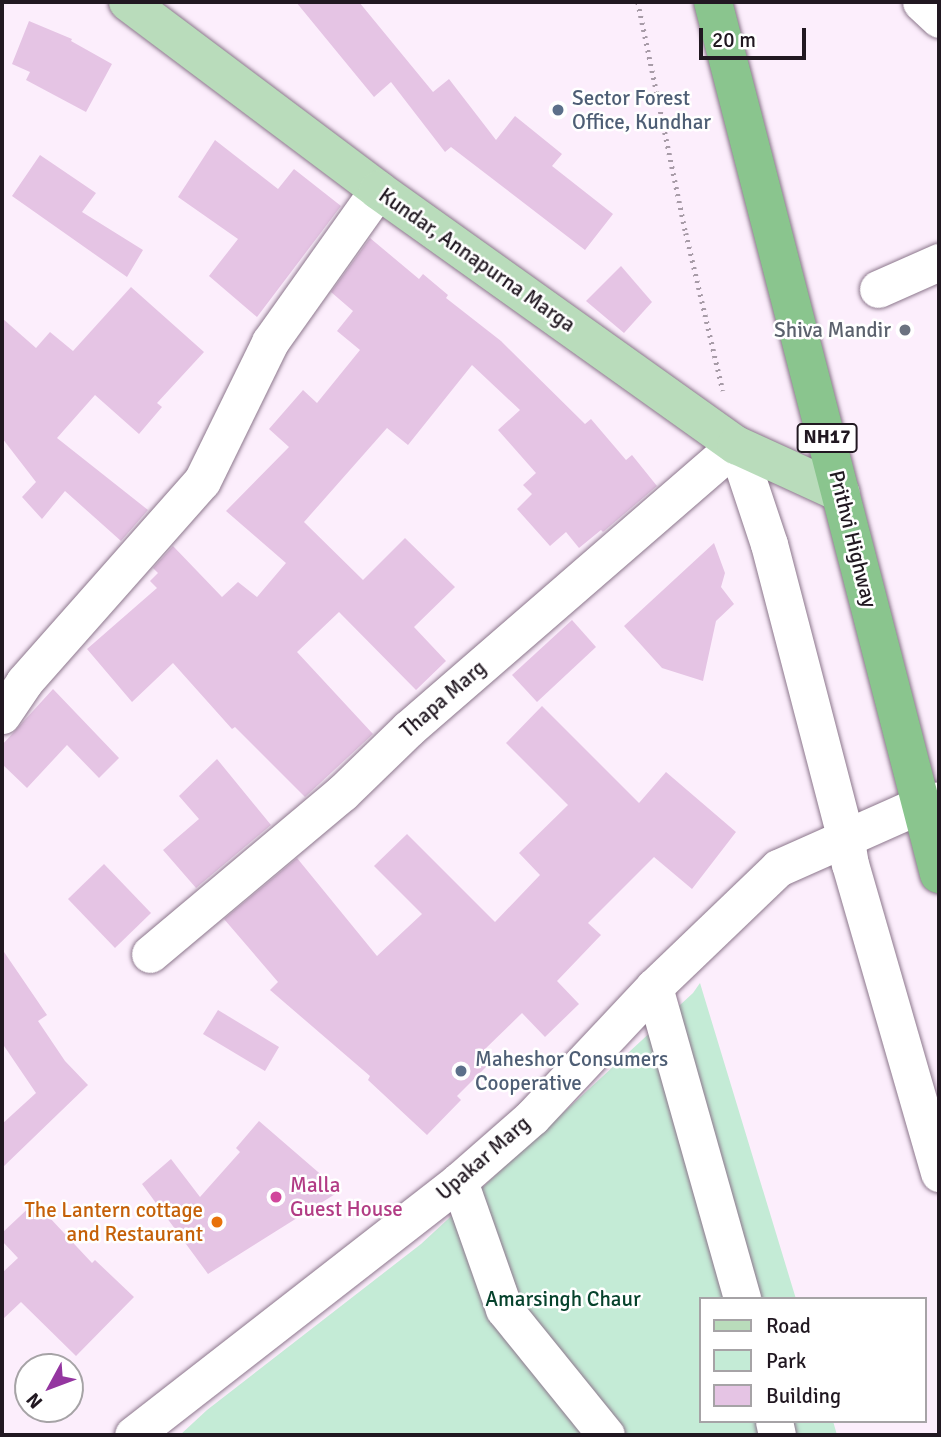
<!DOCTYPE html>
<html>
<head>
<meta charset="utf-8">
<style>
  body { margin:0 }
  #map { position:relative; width:941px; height:1437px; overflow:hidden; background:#fceefc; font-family:Signika,sans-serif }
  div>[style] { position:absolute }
  .green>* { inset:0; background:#c4ebd6 }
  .building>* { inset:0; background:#e5c4e4 }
  .path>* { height:4.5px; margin-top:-2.25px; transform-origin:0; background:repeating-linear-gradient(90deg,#a79ba7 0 2px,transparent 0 7px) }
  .roads { filter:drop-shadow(0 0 2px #8c778c) drop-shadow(0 0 2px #8c778c) }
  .minor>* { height:37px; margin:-18.5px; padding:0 18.5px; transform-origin:18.5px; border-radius:18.5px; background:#fff }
  .major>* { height:38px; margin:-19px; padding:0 19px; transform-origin:19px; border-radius:19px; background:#b9dcbb }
  .highway>* { height:38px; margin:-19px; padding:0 19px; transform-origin:19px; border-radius:19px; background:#8ac58e }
  .dots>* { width:19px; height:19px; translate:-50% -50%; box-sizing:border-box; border:4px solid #fff; border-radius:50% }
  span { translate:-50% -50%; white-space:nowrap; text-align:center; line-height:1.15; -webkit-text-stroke:5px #fff; paint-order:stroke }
  .shield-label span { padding:2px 5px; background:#fff; border:2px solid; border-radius:5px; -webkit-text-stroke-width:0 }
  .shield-label { font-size:19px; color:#211821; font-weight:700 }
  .service-label { font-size:21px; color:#4e5e75 }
  .left { translate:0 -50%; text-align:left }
  .street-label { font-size:21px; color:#211821 }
  .worship-label { font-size:21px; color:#5b616d }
  .right { translate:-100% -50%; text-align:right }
  .hotel-label { font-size:21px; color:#b23c85 }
  .food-label { font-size:21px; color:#c56008 }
  .park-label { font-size:21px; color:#06422c }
  .frame { position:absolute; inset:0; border:4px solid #211821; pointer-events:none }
  .legend { position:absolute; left:699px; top:1297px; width:228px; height:126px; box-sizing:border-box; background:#fff; border:2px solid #a6a3a6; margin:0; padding:9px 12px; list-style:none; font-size:21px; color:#211821 }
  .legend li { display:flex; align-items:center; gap:14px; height:35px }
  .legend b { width:35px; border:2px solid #a6a3a6 }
  .north { position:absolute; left:14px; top:1353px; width:70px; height:70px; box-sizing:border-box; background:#fff; border:2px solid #a6a3a6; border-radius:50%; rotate:229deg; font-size:19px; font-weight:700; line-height:28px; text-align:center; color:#211821 }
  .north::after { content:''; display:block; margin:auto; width:24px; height:32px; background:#9436a0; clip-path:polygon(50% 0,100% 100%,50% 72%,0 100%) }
  .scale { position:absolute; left:699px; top:28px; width:107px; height:32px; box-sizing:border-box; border:4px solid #211821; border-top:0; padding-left:9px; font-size:21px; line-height:24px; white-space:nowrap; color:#211821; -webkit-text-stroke:5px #fff; paint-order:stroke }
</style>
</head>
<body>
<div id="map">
  <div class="green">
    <i style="clip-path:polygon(700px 983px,796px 1299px,701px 1299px,701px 1421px,833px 1421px,837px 1435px,180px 1435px,207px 1410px,421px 1244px,693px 993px)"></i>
  </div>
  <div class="building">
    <i style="clip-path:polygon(296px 2px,359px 2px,433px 92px,449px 79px,496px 140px,515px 116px,562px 154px,552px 166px,613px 214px,585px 250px,451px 147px,445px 152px,391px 82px,374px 97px)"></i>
    <i style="clip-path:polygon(29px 21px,72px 39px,71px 41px,112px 64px,86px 112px,26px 80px,30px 72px,12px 64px)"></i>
    <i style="clip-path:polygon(215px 140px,278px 189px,294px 169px,341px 206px,257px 317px,209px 276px,238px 239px,178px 197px)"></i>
    <i style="clip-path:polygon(40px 155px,96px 193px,82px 212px,143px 250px,127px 277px,12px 196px)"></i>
    <i style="clip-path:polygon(370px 238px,419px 279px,423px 274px,448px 295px,446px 298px,501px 341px,585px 424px,591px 419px,626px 460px,632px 455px,657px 486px,603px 532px,601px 530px,579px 548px,566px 532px,550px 546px,517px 509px,532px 494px,523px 485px,536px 473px,498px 430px,520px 410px,472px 365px,408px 445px,387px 428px,304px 522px,363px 580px,405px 538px,455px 587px,414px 627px,446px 661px,416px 690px,339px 612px,297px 652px,373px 734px,305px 797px,235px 727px,232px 729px,173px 663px,132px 702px,87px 649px,157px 588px,150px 581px,158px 573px,153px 568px,173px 546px,222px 597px,238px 582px,257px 597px,286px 563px,226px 511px,289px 447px,269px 429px,303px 390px,317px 403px,360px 350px,337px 331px,353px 311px,331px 292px)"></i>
    <i style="clip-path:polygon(621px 266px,652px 302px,624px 333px,586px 301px)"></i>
    <i style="clip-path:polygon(131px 287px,204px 352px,157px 403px,162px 407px,139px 434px,95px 395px,57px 438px,148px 510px,121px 541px,65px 491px,42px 519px,22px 497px,36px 482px,2px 438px,2px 318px,36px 348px,50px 332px,73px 351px)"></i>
    <i style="clip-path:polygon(714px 543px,725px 573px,721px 587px,734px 604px,716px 621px,703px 681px,662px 668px,624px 626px)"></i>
    <i style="clip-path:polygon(572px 620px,596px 647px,537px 702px,512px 675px)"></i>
    <i style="clip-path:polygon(53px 689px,119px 758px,99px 778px,67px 745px,27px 788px,2px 764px,2px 745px)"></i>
    <i style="clip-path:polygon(542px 706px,639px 803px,666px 772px,736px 832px,692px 889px,654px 857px,588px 923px,601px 935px,557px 981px,579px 1004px,545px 1037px,522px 1013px,483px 1051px,492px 1061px,457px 1096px,461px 1100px,427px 1135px,368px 1080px,370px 1076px,270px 990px,278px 982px,224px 919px,297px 858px,377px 956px,422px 914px,374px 866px,407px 834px,495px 922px,540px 875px,519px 853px,568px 805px,506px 743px)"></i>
    <i style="clip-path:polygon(217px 759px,271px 825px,196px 888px,163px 850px,199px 819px,179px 796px)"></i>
    <i style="clip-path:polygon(104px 864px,151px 913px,115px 948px,68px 899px)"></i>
    <i style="clip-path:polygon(2px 949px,47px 1015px,38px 1021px,65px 1061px,88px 1085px,2px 1168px,2px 1124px,36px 1093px,2px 1043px)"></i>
    <i style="clip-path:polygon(218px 1010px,279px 1047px,265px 1071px,203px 1034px)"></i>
    <i style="clip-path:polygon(259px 1121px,340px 1191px,208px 1274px,142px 1184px,171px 1159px,200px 1197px,240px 1152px,236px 1148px)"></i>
    <i style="clip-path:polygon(35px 1202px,92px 1263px,95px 1260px,134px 1297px,76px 1356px,21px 1302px,2px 1320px,2px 1273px,18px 1258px,2px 1241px,2px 1233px)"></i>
  </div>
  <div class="path">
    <i style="left:638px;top:2px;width:236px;rotate:78.3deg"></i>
    <i style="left:686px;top:233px;width:162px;rotate:76.8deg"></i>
  </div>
  <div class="roads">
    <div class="minor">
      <i style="left:921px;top:2px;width:25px;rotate:43deg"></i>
      <i style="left:878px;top:289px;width:67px;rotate:-23.9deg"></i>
      <i style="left:2px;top:715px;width:40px;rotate:-56deg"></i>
      <i style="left:24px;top:682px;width:268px;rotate:-48.5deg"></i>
      <i style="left:202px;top:481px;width:155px;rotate:-63.9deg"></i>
      <i style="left:270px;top:342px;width:186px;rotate:-54.6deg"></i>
      <i style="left:150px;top:954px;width:251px;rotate:-40deg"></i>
      <i style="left:342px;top:793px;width:92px;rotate:-44.1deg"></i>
      <i style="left:408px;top:729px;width:434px;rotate:-40.9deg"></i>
      <i style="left:736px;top:445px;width:104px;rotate:71.6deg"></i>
      <i style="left:769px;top:544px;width:306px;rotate:75.4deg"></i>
      <i style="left:846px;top:840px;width:24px;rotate:81deg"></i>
      <i style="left:850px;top:864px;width:322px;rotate:73.9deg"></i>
      <i style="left:654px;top:987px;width:324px;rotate:74.2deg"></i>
      <i style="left:459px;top:1181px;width:136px;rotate:70.6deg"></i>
      <i style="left:504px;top:1309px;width:162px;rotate:51deg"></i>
      <i style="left:774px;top:1421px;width:14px;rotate:78deg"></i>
      <i style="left:133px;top:1435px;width:413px;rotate:-37.9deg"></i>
      <i style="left:459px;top:1181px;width:97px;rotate:-41.2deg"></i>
      <i style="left:532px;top:1117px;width:178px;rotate:-46.8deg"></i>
      <i style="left:654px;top:987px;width:172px;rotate:-43.8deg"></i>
      <i style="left:778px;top:868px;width:158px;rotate:-24deg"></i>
      <i style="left:922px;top:804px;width:17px;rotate:-13deg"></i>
    </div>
    <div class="major">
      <i style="left:128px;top:2px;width:313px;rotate:36.9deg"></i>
      <i style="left:378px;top:190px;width:440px;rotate:35.5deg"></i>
      <i style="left:736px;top:445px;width:115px;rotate:24.6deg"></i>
    </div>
    <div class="highway">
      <i style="left:713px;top:2px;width:901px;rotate:75.47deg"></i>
    </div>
  </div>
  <div class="dots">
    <i style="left:558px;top:110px;background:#5c6f8a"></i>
    <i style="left:905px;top:330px;background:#6b7280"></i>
    <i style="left:461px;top:1071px;background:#5c6f8a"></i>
    <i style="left:276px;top:1197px;background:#d1479c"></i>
    <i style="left:217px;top:1222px;background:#e8710a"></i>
  </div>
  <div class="shield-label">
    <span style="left:827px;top:438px">NH17</span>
  </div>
  <div class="service-label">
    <span class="left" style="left:572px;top:110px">Sector Forest<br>Office, Kundhar</span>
    <span class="left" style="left:475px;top:1071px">Maheshor Consumers<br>Cooperative</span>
  </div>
  <div class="street-label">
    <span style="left:477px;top:260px;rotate:35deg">Kundar, Annapurna Marga</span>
    <span style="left:853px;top:539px;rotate:76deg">Prithvi Highway</span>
    <span style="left:443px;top:699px;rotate:-41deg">Thapa Marg</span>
    <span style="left:483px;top:1158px;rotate:-41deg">Upakar Marg</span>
  </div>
  <div class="worship-label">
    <span class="right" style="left:891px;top:330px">Shiva Mandir</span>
  </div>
  <div class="hotel-label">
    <span class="left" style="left:290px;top:1197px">Malla<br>Guest House</span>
  </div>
  <div class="food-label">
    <span class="right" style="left:203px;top:1222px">The Lantern cottage<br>and Restaurant</span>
  </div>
  <div class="park-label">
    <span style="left:563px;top:1299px">Amarsingh Chaur</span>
  </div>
  <div class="frame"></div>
  <ul class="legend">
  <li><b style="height:9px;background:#b9dcbb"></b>Road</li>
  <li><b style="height:19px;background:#c4ebd6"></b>Park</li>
  <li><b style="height:19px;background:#e5c4e4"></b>Building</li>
  </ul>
  <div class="north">N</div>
  <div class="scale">20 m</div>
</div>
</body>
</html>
